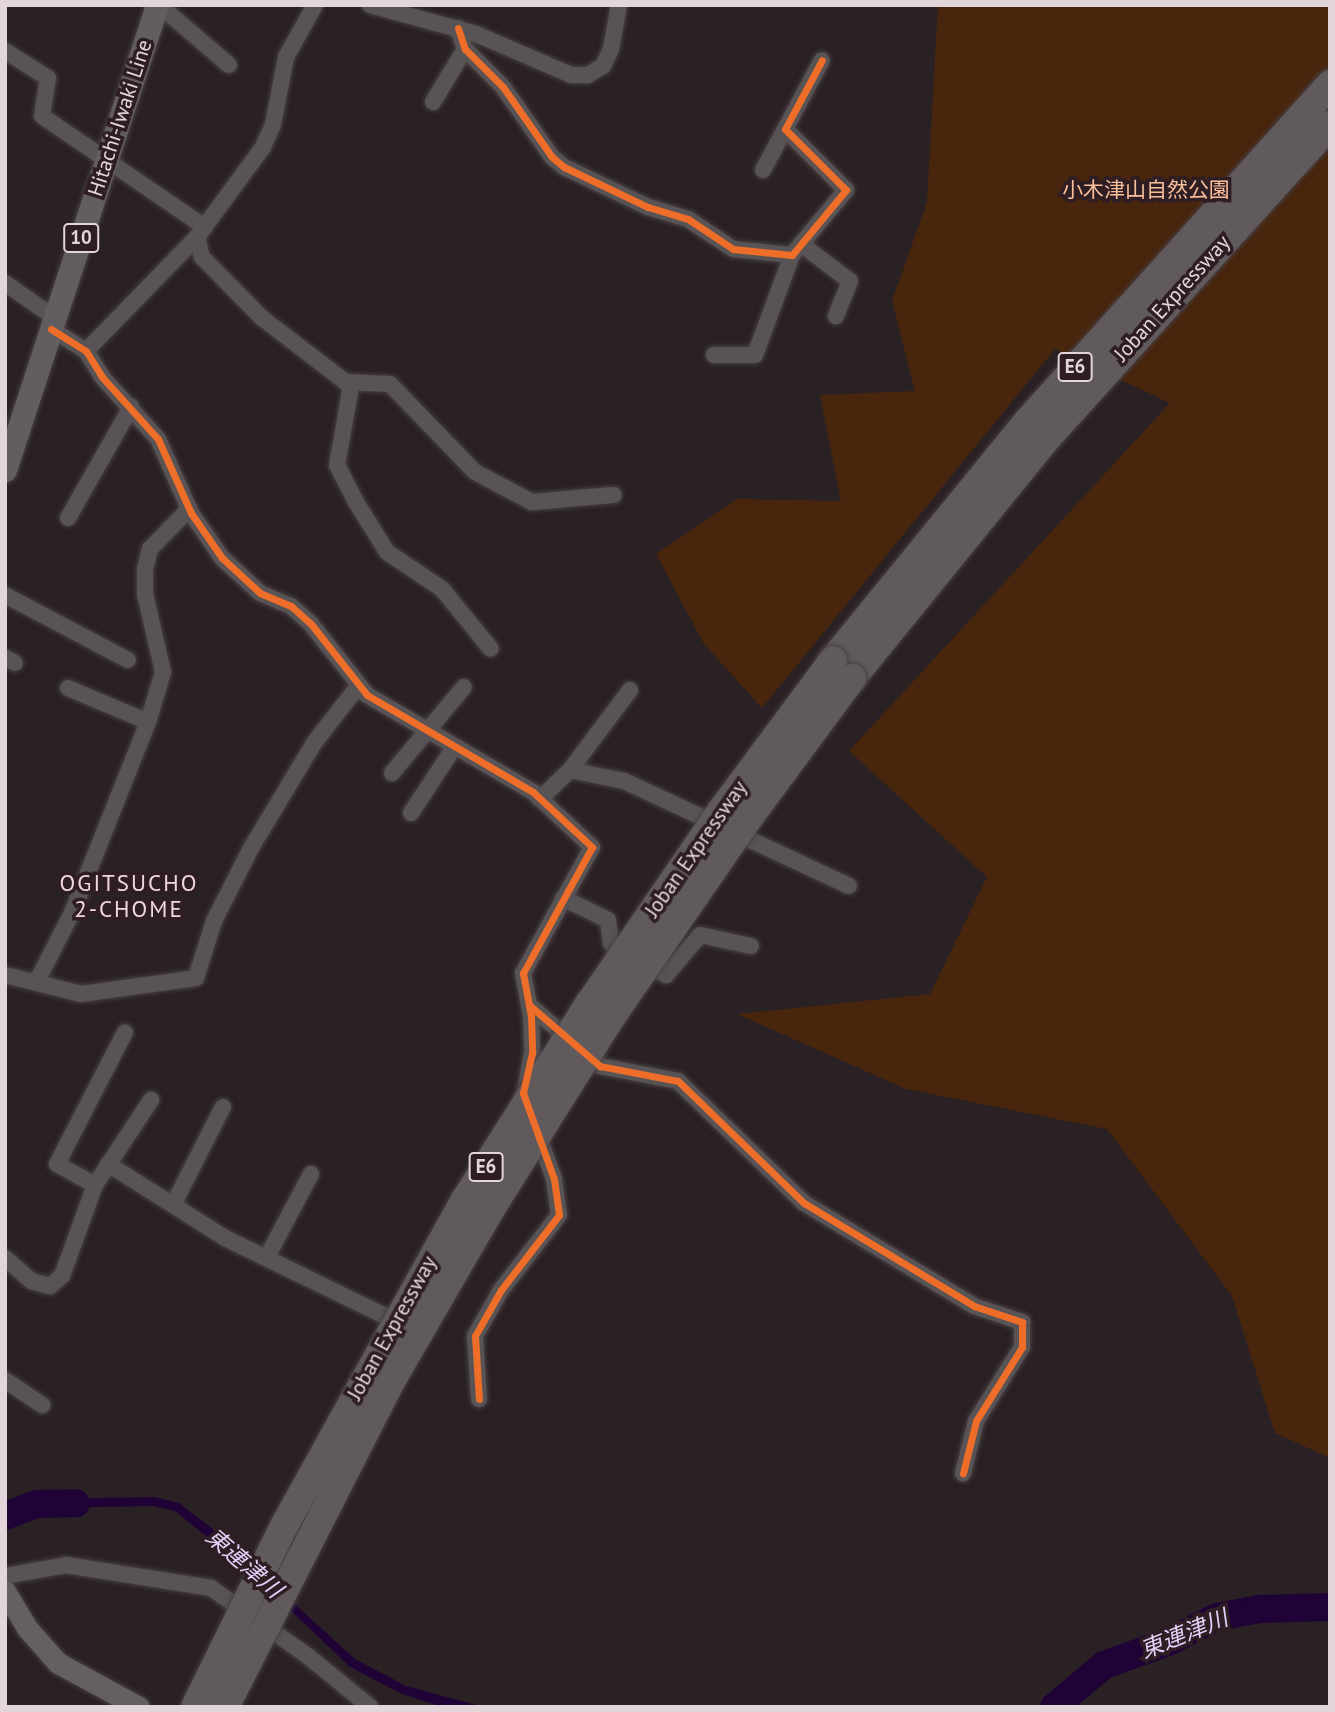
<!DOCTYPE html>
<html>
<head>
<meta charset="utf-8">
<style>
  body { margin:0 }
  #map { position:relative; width:1335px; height:1712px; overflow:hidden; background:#2a2124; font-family:"PT Sans","Noto Sans JP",sans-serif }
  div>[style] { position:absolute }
  .green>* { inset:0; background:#48250d }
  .water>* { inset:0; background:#1f0337 }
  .river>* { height:28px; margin:-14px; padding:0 14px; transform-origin:14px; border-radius:14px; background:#1f0337 }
  .roads { filter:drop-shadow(0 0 2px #473f42) drop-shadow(0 0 2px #473f42) }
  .street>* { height:16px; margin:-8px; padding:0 8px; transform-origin:8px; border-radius:8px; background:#585456 }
  .secondary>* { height:21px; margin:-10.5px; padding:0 10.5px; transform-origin:10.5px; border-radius:10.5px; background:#635f62 }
  .primary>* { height:23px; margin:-11.5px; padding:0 11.5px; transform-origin:11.5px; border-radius:11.5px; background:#625d60 }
  .highway>* { height:28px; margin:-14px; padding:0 14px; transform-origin:14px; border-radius:14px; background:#605a5d }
  .bridges { filter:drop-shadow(0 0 2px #473f42) drop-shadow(0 0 2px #473f42) }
  .highway-bridge>* { height:28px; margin:-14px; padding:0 14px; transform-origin:14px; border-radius:14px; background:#605a5d }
  .cycleway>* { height:7px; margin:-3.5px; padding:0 3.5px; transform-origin:3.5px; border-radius:3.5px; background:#ee6e29 }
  span { translate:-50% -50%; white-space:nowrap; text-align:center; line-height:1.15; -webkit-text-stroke:7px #2e1d23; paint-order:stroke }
  .shield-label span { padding:2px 5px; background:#2e1d23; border:2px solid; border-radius:5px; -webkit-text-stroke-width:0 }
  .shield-label { font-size:19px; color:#e3d6da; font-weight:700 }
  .street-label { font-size:21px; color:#e3d6da }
  .park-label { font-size:21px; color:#f8be9a }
  .neighbourhood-label { font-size:23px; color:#f0d7de; letter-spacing:2px }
  .water-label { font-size:23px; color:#e1d1f8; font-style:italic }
  .frame { position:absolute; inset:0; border:7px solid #e3d6da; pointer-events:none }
</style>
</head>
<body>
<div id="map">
  <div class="green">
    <i style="clip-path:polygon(938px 5px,1330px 5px,1330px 1458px,1275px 1433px,1232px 1296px,1107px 1129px,906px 1089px,737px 1014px,930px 994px,987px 877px,849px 751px,1170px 403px,1055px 349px,762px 708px,704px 644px,656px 554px,737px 499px,841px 501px,820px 395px,915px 391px,892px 301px,927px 202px)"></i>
  </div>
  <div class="water">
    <i style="clip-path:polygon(155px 1497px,179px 1503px,209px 1526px,355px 1659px,406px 1686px,484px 1707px,443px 1707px,402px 1694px,350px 1667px,248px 1570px,175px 1511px,153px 1506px,38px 1508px,37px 1499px)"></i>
  </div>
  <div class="river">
    <i style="left:5px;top:1516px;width:34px;rotate:-21deg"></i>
    <i style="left:37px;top:1504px;width:39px;rotate:-1deg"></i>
    <i style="left:1054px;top:1707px;width:65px;rotate:-40deg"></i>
    <i style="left:1104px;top:1665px;width:68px;rotate:-19.8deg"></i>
    <i style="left:1168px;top:1642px;width:55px;rotate:-27deg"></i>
    <i style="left:1217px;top:1617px;width:43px;rotate:-10.8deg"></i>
    <i style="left:1259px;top:1609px;width:71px;rotate:-1.6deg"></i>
  </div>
  <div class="roads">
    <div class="street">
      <i style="left:159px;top:5px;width:92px;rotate:40.6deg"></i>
      <i style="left:370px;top:5px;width:110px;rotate:15.3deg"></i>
      <i style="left:476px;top:34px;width:103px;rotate:23.3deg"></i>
      <i style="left:571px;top:75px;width:17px"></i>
      <i style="left:588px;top:75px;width:17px;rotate:-31deg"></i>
      <i style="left:603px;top:66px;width:19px;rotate:-65deg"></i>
      <i style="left:611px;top:49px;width:45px;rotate:-79.7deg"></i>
      <i style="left:458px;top:28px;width:22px;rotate:72deg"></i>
      <i style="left:465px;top:49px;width:54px;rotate:45deg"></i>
      <i style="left:503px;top:87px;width:85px;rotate:55deg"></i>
      <i style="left:552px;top:157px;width:16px;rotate:40deg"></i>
      <i style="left:564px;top:167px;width:93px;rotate:25.5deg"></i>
      <i style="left:648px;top:207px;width:42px;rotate:16.7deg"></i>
      <i style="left:688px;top:219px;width:54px;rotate:33.7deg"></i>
      <i style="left:733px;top:249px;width:59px;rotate:5.8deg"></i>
      <i style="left:792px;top:255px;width:85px;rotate:-50.3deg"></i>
      <i style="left:846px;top:190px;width:86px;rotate:-135deg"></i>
      <i style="left:785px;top:129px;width:78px;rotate:-61.8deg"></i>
      <i style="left:5px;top:51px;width:51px;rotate:32.1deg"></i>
      <i style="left:48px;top:78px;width:38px;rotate:99deg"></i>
      <i style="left:42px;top:116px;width:197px;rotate:34.3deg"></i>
      <i style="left:433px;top:102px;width:62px;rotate:-58.9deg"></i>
      <i style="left:763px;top:170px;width:47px;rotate:-61.8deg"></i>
      <i style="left:197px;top:237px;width:21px;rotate:76deg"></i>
      <i style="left:202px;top:257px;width:86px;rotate:45.5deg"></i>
      <i style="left:262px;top:318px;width:112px;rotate:37.4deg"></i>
      <i style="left:351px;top:386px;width:80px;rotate:100deg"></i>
      <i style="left:337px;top:465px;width:42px;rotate:62.8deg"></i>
      <i style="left:356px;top:502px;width:59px;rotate:58.2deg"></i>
      <i style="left:387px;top:552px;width:66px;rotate:33.9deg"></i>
      <i style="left:442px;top:589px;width:77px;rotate:50.8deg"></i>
      <i style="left:801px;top:244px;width:61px;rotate:37.1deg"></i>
      <i style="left:850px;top:281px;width:38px;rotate:112deg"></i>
      <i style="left:5px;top:283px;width:61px;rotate:35deg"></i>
      <i style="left:51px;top:329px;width:41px;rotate:32.2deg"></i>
      <i style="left:86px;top:351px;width:31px;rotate:58deg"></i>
      <i style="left:102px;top:377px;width:84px;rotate:47.9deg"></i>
      <i style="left:158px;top:439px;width:81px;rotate:66deg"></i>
      <i style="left:191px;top:513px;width:55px;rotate:55.4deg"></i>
      <i style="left:222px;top:558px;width:52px;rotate:42.6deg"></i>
      <i style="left:260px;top:593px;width:34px;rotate:23deg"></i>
      <i style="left:291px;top:606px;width:27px;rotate:42deg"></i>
      <i style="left:311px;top:624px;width:90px;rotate:51.7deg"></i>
      <i style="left:367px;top:695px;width:192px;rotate:30.3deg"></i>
      <i style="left:533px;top:792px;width:81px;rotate:43deg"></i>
      <i style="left:592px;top:847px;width:144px;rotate:118.7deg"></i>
      <i style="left:523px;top:973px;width:44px;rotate:79.5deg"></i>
      <i style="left:531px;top:1016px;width:37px;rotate:88deg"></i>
      <i style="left:532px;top:1053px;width:45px;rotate:100.3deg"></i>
      <i style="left:86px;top:351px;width:159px;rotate:-45.8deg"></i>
      <i style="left:197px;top:237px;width:112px;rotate:-53.7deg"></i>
      <i style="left:263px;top:147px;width:24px;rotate:-66deg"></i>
      <i style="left:273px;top:125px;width:69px;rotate:-79.2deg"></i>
      <i style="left:286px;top:57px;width:60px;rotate:-60.9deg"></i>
      <i style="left:714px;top:355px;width:41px"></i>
      <i style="left:755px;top:355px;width:107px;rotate:-69.7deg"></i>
      <i style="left:345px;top:382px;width:45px;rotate:2.5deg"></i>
      <i style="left:390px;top:384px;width:122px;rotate:46deg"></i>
      <i style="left:475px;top:472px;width:64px;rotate:27.8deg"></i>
      <i style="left:532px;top:502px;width:82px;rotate:-4.9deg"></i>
      <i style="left:68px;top:518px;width:128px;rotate:-60.4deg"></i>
      <i style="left:5px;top:595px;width:139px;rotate:27.9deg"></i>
      <i style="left:5px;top:658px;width:11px;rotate:27deg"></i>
      <i style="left:68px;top:688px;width:87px;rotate:23deg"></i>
      <i style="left:570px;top:770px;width:100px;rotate:-53.1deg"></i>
      <i style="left:392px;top:773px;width:112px;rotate:-50.1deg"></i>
      <i style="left:540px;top:799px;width:42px;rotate:-44deg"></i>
      <i style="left:570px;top:770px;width:55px;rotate:11.5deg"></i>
      <i style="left:624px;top:781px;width:248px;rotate:25deg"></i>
      <i style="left:411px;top:813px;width:77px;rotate:-56.7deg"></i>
      <i style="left:563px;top:898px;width:50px;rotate:26.1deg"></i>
      <i style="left:608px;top:920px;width:23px;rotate:83deg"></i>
      <i style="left:611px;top:943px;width:64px;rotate:30.2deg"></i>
      <i style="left:666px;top:975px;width:52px;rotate:-49.6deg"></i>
      <i style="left:700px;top:935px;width:52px;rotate:12.2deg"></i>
      <i style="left:5px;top:975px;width:78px;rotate:14deg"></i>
      <i style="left:81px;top:994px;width:116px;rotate:-7.9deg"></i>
      <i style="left:196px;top:978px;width:60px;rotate:-72.5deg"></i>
      <i style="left:214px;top:921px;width:82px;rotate:-63.1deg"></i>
      <i style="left:251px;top:848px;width:122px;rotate:-59deg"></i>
      <i style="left:314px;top:743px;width:72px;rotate:-52.3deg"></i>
      <i style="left:37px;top:981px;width:76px;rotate:-62.8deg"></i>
      <i style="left:72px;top:913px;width:206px;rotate:-68.3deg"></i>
      <i style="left:148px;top:722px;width:52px;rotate:-73.3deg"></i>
      <i style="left:163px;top:672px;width:80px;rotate:-103deg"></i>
      <i style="left:145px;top:594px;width:25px;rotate:-90deg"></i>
      <i style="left:145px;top:569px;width:21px;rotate:-76deg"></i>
      <i style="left:150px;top:549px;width:56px;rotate:-45.7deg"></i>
      <i style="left:529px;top:1005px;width:94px;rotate:40.7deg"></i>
      <i style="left:600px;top:1066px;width:79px;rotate:10.9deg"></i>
      <i style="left:678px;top:1081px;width:175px;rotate:44.1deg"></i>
      <i style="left:804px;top:1203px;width:199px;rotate:31.2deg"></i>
      <i style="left:974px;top:1306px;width:51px;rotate:18.4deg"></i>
      <i style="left:1022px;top:1322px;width:25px;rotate:90deg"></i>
      <i style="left:1022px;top:1347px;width:87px;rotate:121.9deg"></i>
      <i style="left:976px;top:1421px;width:54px;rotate:104deg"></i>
      <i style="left:108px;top:1164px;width:138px;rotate:32.3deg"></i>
      <i style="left:225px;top:1238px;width:180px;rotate:26deg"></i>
      <i style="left:95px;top:1185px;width:43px;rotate:-151.1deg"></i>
      <i style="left:57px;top:1164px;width:148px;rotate:-62.7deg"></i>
      <i style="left:173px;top:1205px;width:110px;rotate:-63deg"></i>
      <i style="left:267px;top:1257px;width:94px;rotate:-62.1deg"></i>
      <i style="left:5px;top:1258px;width:35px;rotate:41deg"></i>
      <i style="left:31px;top:1281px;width:20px;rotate:15deg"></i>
      <i style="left:50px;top:1286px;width:16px;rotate:-40deg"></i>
      <i style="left:62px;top:1276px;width:97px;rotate:-70.1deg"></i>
      <i style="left:95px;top:1185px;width:102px;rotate:-56.6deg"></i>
      <i style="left:5px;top:1380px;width:45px;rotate:34deg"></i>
      <i style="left:479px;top:1399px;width:63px;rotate:-93.6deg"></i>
      <i style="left:475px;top:1336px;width:53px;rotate:-60.5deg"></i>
      <i style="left:501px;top:1290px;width:95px;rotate:-52.3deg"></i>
      <i style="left:559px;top:1215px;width:36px;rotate:-98deg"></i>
      <i style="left:554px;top:1179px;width:50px;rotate:-109.9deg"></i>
      <i style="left:5px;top:1576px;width:62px;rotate:-10.2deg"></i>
      <i style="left:66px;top:1565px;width:147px;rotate:9deg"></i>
      <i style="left:211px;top:1588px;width:120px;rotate:35.1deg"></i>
      <i style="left:309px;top:1657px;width:79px;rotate:39.3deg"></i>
    </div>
    <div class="secondary">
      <i style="left:5px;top:1591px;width:43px;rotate:59.3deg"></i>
      <i style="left:27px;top:1628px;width:47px;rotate:48.5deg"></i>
      <i style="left:58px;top:1663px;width:92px;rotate:28.5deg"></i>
    </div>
    <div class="primary">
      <i style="left:5px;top:470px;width:489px;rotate:-71.9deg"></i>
    </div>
    <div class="highway">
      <i style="left:833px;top:660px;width:308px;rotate:-50.8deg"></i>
      <i style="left:1028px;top:421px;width:453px;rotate:-48.1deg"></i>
      <i style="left:852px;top:678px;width:312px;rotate:-50.9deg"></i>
      <i style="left:1049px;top:436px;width:419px;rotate:-47.9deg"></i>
    </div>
  </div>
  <div class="bridges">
    <div class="highway-bridge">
      <i style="left:195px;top:1707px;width:202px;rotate:-63.8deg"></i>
      <i style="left:284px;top:1526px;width:373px;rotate:-61deg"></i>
      <i style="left:465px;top:1200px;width:232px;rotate:-57.7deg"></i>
      <i style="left:589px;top:1004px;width:234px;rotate:-55.6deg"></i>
      <i style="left:721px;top:811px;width:188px;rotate:-53.4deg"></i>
      <i style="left:225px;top:1707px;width:372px;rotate:-63deg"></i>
      <i style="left:394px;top:1376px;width:190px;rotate:-59.9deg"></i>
      <i style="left:489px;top:1212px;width:228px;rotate:-57.9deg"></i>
      <i style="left:610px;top:1019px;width:234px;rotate:-55.4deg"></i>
      <i style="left:743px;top:826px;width:184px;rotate:-53.6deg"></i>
    </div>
  </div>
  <div class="cycleway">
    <i style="left:458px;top:28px;width:22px;rotate:72deg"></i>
    <i style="left:465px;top:49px;width:54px;rotate:45deg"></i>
    <i style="left:503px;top:87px;width:85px;rotate:55deg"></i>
    <i style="left:552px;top:157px;width:16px;rotate:40deg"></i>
    <i style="left:564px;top:167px;width:93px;rotate:25.5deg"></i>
    <i style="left:648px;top:207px;width:42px;rotate:16.7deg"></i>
    <i style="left:688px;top:219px;width:54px;rotate:33.7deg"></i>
    <i style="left:733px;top:249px;width:59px;rotate:5.8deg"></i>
    <i style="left:792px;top:255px;width:85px;rotate:-50.3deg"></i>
    <i style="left:846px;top:190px;width:86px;rotate:-135deg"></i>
    <i style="left:785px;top:129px;width:78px;rotate:-61.8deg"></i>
    <i style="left:51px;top:329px;width:41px;rotate:32.2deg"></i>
    <i style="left:86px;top:351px;width:31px;rotate:58deg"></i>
    <i style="left:102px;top:377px;width:84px;rotate:47.9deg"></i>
    <i style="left:158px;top:439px;width:81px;rotate:66deg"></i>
    <i style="left:191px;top:513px;width:55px;rotate:55.4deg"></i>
    <i style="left:222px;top:558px;width:52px;rotate:42.6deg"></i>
    <i style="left:260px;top:593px;width:34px;rotate:23deg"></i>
    <i style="left:291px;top:606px;width:27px;rotate:42deg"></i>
    <i style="left:311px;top:624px;width:90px;rotate:51.7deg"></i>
    <i style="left:367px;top:695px;width:192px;rotate:30.3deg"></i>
    <i style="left:533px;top:792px;width:81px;rotate:43deg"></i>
    <i style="left:592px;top:847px;width:144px;rotate:118.7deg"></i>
    <i style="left:523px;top:973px;width:44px;rotate:79.5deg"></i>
    <i style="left:531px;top:1016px;width:37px;rotate:88deg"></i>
    <i style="left:532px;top:1053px;width:41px;rotate:102.7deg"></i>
    <i style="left:523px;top:1093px;width:91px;rotate:70.2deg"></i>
    <i style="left:554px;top:1179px;width:36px;rotate:82deg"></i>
    <i style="left:559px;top:1215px;width:95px;rotate:127.7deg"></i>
    <i style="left:501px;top:1290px;width:53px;rotate:119.5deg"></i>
    <i style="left:475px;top:1336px;width:63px;rotate:86.4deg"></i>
    <i style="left:529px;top:1005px;width:94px;rotate:40.7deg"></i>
    <i style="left:600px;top:1066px;width:79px;rotate:10.9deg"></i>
    <i style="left:678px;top:1081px;width:175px;rotate:44.1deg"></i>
    <i style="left:804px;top:1203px;width:199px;rotate:31.2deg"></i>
    <i style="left:974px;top:1306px;width:51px;rotate:18.4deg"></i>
    <i style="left:1022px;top:1322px;width:25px;rotate:90deg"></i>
    <i style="left:1022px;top:1347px;width:87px;rotate:121.9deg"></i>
    <i style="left:976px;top:1421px;width:54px;rotate:104deg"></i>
  </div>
  <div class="shield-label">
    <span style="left:81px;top:238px">10</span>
    <span style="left:1075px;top:367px">E6</span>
    <span style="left:486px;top:1167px">E6</span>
  </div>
  <div class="street-label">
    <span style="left:120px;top:118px;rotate:-72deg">Hitachi-Iwaki Line</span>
    <span style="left:1172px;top:298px;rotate:-48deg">Joban Expressway</span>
    <span style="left:696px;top:849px;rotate:-55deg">Joban Expressway</span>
    <span style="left:392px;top:1328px;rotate:-61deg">Joban Expressway</span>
  </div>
  <div class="park-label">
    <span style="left:1146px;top:190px">小木津山自然公園</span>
  </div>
  <div class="neighbourhood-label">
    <span style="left:129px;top:896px">OGITSUCHO<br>2-CHOME</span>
  </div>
  <div class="water-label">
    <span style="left:244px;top:1563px;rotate:41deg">東連津川</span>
    <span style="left:1184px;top:1634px;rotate:-22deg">東連津川</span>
  </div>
  <div class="frame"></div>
</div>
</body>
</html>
